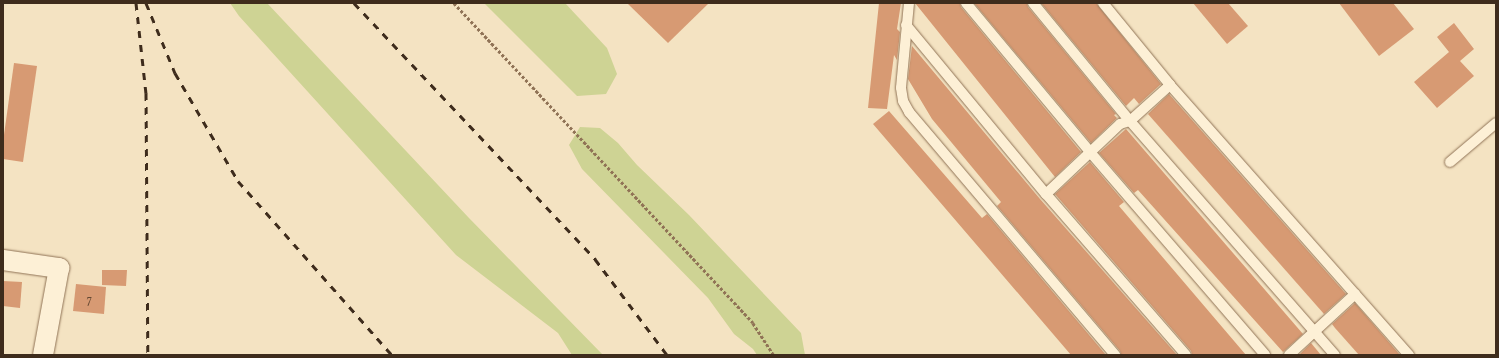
<!DOCTYPE html>
<html>
<head>
<meta charset="utf-8">
<style>
  body { margin:0 }
  #map { position:relative; width:1499px; height:358px; overflow:hidden; background:#f4e3c2; font-family:"Libre Baskerville",serif }
  div>[style] { position:absolute }
  .green>* { inset:0; background:#ced394 }
  .building>* { inset:0; background:#d79a73 }
  .path>* { height:2.5px; margin-top:-1.25px; transform-origin:0; background:repeating-linear-gradient(90deg,#907356 0 3px,transparent 0 5px) }
  .roads { filter:drop-shadow(0 0 1px #907356) drop-shadow(0 0 1px #907356) }
  .service>* { height:10px; margin:-5px; padding:0 5px; transform-origin:5px; border-radius:5px; background:#fdf0d6 }
  .minor>* { height:20px; margin:-10px; padding:0 10px; transform-origin:10px; border-radius:10px; background:#fdf0d6 }
  .rail>* { height:3px; margin-top:-1.5px; transform-origin:0; background:repeating-linear-gradient(90deg,#3e2c1c 0 7px,transparent 0 14px) }
  span { translate:-50% -50%; white-space:nowrap; text-align:center; line-height:1.15; -webkit-text-stroke:3px #faedd2; paint-order:stroke }
  .number-label { font-size:10px; color:#644832 }
  .number-label span { -webkit-text-stroke-width:0 }
  .frame { position:absolute; inset:0; border:4px solid #3e2c1c; pointer-events:none }
</style>
</head>
<body>
<div id="map">
  <div class="green">
    <i style="clip-path:polygon(230px 3px,267px 3px,469px 218px,603px 355px,572px 355px,558px 333px,456px 255px,239px 16px)"></i>
    <i style="clip-path:polygon(484px 3px,565px 3px,607px 48px,617px 74px,606px 94px,577px 96px)"></i>
    <i style="clip-path:polygon(580px 127px,600px 128px,618px 143px,637px 165px,689px 215px,801px 333px,805px 355px,757px 355px,753px 349px,734px 334px,708px 298px,582px 169px,569px 145px)"></i>
  </div>
  <div class="building">
    <i style="clip-path:polygon(627px 3px,709px 3px,668px 43px)"></i>
    <i style="clip-path:polygon(879px 3px,901px 3px,897px 29px,900px 32px,897px 60px,894px 55px,887px 109px,868px 108px)"></i>
    <i style="clip-path:polygon(915px 3px,960px 3px,961px 7px,1081px 152px,1055px 177px)"></i>
    <i style="clip-path:polygon(974px 3px,1027px 3px,1028px 7px,1116px 114px,1114px 115px,1117px 118px,1091px 143px)"></i>
    <i style="clip-path:polygon(1041px 3px,1096px 3px,1161px 84px,1139px 104px,1134px 98px,1126px 106px)"></i>
    <i style="clip-path:polygon(1193px 3px,1228px 3px,1248px 26px,1227px 44px)"></i>
    <i style="clip-path:polygon(1339px 3px,1393px 3px,1414px 29px,1379px 56px)"></i>
    <i style="clip-path:polygon(1454px 23px,1474px 49px,1460px 61px,1474px 76px,1437px 108px,1414px 82px,1449px 52px,1437px 37px)"></i>
    <i style="clip-path:polygon(912px 46px,1040px 199px,1177px 355px,1121px 355px,1120px 351px,997px 206px,1001px 202px,932px 119px,908px 79px)"></i>
    <i style="clip-path:polygon(14px 63px,37px 66px,23px 162px,3px 159px,3px 142px)"></i>
    <i style="clip-path:polygon(1169px 94px,1346px 294px,1324px 314px,1148px 114px)"></i>
    <i style="clip-path:polygon(889px 111px,982px 218px,987px 214px,1106px 355px,1071px 355px,873px 124px)"></i>
    <i style="clip-path:polygon(1126px 129px,1303px 334px,1283px 352px,1138px 190px,1134px 193px,1099px 153px)"></i>
    <i style="clip-path:polygon(1090px 162px,1124px 202px,1119px 206px,1246px 355px,1192px 355px,1191px 351px,1055px 194px)"></i>
    <i style="clip-path:polygon(102px 270px,127px 270px,126px 286px,102px 285px)"></i>
    <i style="clip-path:polygon(3px 281px,22px 282px,20px 308px,3px 306px)"></i>
    <i style="clip-path:polygon(76px 284px,106px 287px,104px 314px,73px 311px)"></i>
    <i style="clip-path:polygon(1355px 303px,1400px 355px,1359px 355px,1335px 328px,1332px 324px)"></i>
    <i style="clip-path:polygon(1311px 343px,1321px 355px,1299px 355px)"></i>
  </div>
  <div class="path">
    <i style="left:454px;top:3px;width:438px;rotate:46.9deg"></i>
    <i style="left:753px;top:323px;width:38px;rotate:57deg"></i>
  </div>
  <div class="roads">
    <div class="service">
      <i style="left:909px;top:3px;width:85px;rotate:95.4deg"></i>
      <i style="left:901px;top:88px;width:13px;rotate:81deg"></i>
      <i style="left:903px;top:101px;width:13px;rotate:61deg"></i>
      <i style="left:909px;top:112px;width:319px;rotate:49.7deg"></i>
      <i style="left:966px;top:3px;width:194px;rotate:50.2deg"></i>
      <i style="left:1090px;top:152px;width:268px;rotate:49.2deg"></i>
      <i style="left:1033px;top:3px;width:153px;rotate:50.6deg"></i>
      <i style="left:1130px;top:121px;width:311px;rotate:48.8deg"></i>
      <i style="left:1103px;top:3px;width:106px;rotate:50.7deg"></i>
      <i style="left:1170px;top:85px;width:361px;rotate:48.5deg"></i>
      <i style="left:906px;top:25px;width:219px;rotate:50.4deg"></i>
      <i style="left:1046px;top:194px;width:213px;rotate:49deg"></i>
      <i style="left:1450px;top:162px;width:60px;rotate:-40.3deg"></i>
      <i style="left:1046px;top:194px;width:102px;rotate:-43.4deg"></i>
      <i style="left:1120px;top:124px;width:10px;rotate:-17deg"></i>
      <i style="left:1130px;top:121px;width:54px;rotate:-42deg"></i>
      <i style="left:1289px;top:355px;width:90px;rotate:-42.7deg"></i>
    </div>
    <div class="minor">
      <i style="left:3px;top:260px;width:57px;rotate:8.1deg"></i>
      <i style="left:59px;top:268px;width:88px;rotate:100.4deg"></i>
    </div>
  </div>
  <div class="rail">
    <i style="left:136px;top:3px;width:91px;rotate:83.7deg"></i>
    <i style="left:146px;top:93px;width:262px;rotate:89.6deg"></i>
    <i style="left:146px;top:3px;width:76px;rotate:67.5deg"></i>
    <i style="left:175px;top:73px;width:125px;rotate:59.7deg"></i>
    <i style="left:238px;top:181px;width:232px;rotate:48.5deg"></i>
    <i style="left:354px;top:3px;width:352px;rotate:46.7deg"></i>
    <i style="left:595px;top:259px;width:120px;rotate:53.1deg"></i>
  </div>
  <div class="number-label">
    <span style="left:89px;top:303px">7</span>
  </div>
  <div class="frame"></div>
</div>
</body>
</html>
